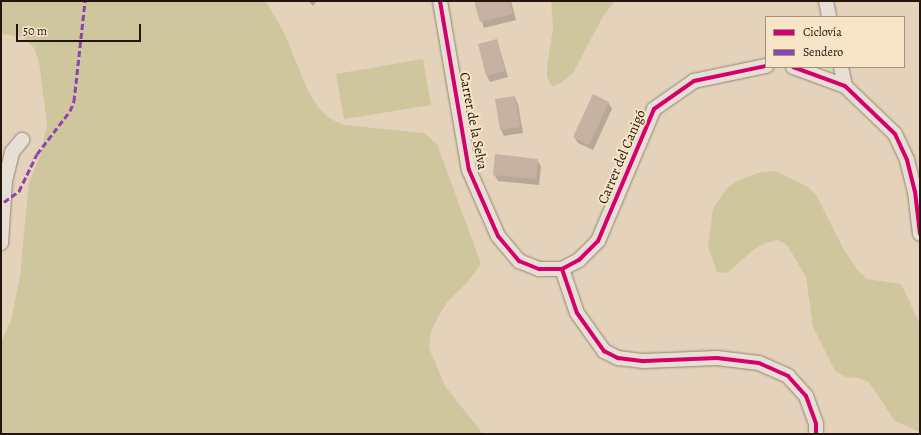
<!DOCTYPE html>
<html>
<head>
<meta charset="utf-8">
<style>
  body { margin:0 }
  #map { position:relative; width:921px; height:435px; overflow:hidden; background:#e4d2ba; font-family:Alegreya,serif }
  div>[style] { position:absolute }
  .green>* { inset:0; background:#d0c69d }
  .shadow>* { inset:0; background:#0003 }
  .building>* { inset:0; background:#c7b1a3 }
  .roads { filter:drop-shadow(0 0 1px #908577) drop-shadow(0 0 1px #908577) }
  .minor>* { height:14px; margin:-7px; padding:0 7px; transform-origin:7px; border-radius:7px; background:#e7dfd3 }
  .quiet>* { height:3px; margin-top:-1.5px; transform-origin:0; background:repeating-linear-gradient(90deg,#8e44ad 0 6px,transparent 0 9px) }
  .cycleway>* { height:4px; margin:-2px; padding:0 2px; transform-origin:2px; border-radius:2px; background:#d6006c }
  span { translate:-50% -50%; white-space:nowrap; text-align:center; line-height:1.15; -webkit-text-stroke:4px #f8e4c7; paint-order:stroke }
  .street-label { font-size:14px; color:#22150e }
  .frame { position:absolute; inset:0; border:2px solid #22150e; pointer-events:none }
  .legend { position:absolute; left:765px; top:16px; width:140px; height:52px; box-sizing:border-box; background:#f8e4c7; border:1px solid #a2917d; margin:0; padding:5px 7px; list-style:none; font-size:12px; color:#22150e }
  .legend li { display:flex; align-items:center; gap:8px; height:20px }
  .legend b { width:20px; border:1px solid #a2917d }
  .scale { position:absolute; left:16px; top:24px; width:125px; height:18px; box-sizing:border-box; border:2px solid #22150e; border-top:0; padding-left:5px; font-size:12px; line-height:14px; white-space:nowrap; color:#22150e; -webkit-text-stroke:3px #f8e4c7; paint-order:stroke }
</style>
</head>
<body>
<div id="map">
  <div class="green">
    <i style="clip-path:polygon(1px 1px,266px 1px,284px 33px,309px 93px,318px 107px,329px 118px,343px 125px,424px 133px,437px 144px,481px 264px,466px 284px,448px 301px,439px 315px,431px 331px,429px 348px,445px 386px,483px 434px,1px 434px,1px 342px,11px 321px,20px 276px,29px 182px,41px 153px,47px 124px,39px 62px,34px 48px,23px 37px,1px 34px)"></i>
    <i style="clip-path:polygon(551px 1px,615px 1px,603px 16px,573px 73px,562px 82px,552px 87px,547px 77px,547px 66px,553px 28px)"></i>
    <i style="clip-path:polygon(423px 59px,431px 105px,344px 119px,336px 74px)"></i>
    <i style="clip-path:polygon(775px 171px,808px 187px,816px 195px,844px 250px,858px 271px,867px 279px,901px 284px,920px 324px,920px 432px,895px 421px,869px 382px,858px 378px,846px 377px,835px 371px,813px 327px,806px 277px,787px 245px,777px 240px,765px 243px,753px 250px,727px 273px,717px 272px,708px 247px,713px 209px,727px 188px,739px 180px,761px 172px)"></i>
  </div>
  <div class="shadow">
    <i style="clip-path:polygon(308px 1px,317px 1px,313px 6px)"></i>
    <i style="clip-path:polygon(475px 1px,511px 1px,516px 20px,484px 28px)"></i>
    <i style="clip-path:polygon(497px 40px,508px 77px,490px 82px,487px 76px)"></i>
    <i style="clip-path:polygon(515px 97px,518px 104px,523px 133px,504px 136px,501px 130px,496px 100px)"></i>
    <i style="clip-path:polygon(608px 102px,612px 109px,593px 150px,578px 143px,574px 137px)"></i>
    <i style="clip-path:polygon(537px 160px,541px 166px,539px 185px,498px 181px,494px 174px)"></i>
  </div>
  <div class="building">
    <i style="clip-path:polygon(474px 1px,510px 1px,513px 14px,480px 22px)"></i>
    <i style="clip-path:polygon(497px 39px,505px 71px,486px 76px,478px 44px)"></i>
    <i style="clip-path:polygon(593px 94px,609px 102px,589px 145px,573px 137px)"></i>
    <i style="clip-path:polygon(515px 96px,520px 127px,500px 130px,495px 99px)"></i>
    <i style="clip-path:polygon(495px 154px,538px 159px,536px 179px,493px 175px)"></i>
  </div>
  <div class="roads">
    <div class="minor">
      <i style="left:440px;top:1px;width:171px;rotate:80.3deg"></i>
      <i style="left:469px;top:170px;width:72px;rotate:66.3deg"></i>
      <i style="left:498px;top:236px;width:33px;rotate:50deg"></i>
      <i style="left:519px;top:261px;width:22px;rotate:22deg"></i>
      <i style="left:539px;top:269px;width:23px"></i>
      <i style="left:562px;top:269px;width:19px;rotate:-28deg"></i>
      <i style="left:579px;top:260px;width:27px;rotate:-45deg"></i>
      <i style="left:598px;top:241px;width:143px;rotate:-67deg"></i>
      <i style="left:654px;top:109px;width:49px;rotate:-35deg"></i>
      <i style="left:694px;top:81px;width:74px;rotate:-11.8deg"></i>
      <i style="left:826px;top:1px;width:16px;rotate:79deg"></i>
      <i style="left:793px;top:67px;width:55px;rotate:20.1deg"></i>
      <i style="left:841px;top:67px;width:19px;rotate:78deg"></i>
      <i style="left:845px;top:86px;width:69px;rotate:43.8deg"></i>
      <i style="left:895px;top:134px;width:29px;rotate:65deg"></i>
      <i style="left:907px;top:160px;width:32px;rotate:76deg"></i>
      <i style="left:915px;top:191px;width:43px;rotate:83.4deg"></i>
      <i style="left:1px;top:243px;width:62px;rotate:-86.3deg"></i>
      <i style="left:5px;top:181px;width:30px;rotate:-76deg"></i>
      <i style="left:12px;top:152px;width:16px;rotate:-50deg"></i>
      <i style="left:562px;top:269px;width:46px;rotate:71.2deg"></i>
      <i style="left:577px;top:313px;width:47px;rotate:54.6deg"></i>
      <i style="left:604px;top:351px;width:16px;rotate:27deg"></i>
      <i style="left:618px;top:358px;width:26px;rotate:7deg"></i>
      <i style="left:644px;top:361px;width:73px;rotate:-2.4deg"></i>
      <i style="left:717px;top:358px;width:42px;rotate:6.8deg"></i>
      <i style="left:759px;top:363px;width:32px;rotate:24deg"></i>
      <i style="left:788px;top:376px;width:27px;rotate:48deg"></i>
      <i style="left:806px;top:396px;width:30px;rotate:70deg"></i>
      <i style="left:816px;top:424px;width:10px;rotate:90deg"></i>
    </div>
  </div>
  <div class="quiet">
    <i style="left:4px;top:202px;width:19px;rotate:-36deg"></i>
    <i style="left:19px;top:191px;width:41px;rotate:-64.1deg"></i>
    <i style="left:37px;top:154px;width:54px;rotate:-52.5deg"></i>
    <i style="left:70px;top:111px;width:11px;rotate:-68deg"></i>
    <i style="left:74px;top:101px;width:101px;rotate:-83.7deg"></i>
  </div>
  <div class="cycleway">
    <i style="left:440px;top:1px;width:171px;rotate:80.3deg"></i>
    <i style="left:469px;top:170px;width:72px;rotate:66.3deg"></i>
    <i style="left:498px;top:236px;width:33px;rotate:50deg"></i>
    <i style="left:519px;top:261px;width:22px;rotate:22deg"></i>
    <i style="left:539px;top:269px;width:23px"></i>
    <i style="left:562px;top:269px;width:19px;rotate:-28deg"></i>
    <i style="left:579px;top:260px;width:27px;rotate:-45deg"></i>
    <i style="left:598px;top:241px;width:143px;rotate:-67deg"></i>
    <i style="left:654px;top:109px;width:49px;rotate:-35deg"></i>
    <i style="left:694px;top:81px;width:74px;rotate:-11.8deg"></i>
    <i style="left:793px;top:67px;width:55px;rotate:20.1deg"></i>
    <i style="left:845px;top:86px;width:69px;rotate:43.8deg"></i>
    <i style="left:895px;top:134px;width:29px;rotate:65deg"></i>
    <i style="left:907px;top:160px;width:32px;rotate:76deg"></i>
    <i style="left:915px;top:191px;width:43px;rotate:83.4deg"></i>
    <i style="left:562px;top:269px;width:46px;rotate:71.2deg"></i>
    <i style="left:577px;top:313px;width:47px;rotate:54.6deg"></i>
    <i style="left:604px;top:351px;width:16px;rotate:27deg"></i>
    <i style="left:618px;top:358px;width:26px;rotate:7deg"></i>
    <i style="left:644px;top:361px;width:73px;rotate:-2.4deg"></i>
    <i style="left:717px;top:358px;width:42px;rotate:6.8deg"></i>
    <i style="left:759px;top:363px;width:32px;rotate:24deg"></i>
    <i style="left:788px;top:376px;width:27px;rotate:48deg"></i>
    <i style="left:806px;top:396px;width:30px;rotate:70deg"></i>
    <i style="left:816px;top:424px;width:10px;rotate:90deg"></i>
  </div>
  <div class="street-label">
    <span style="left:473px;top:121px;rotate:79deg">Carrer de la Selva</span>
    <span style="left:622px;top:157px;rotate:-67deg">Carrer del Canigó</span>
  </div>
  <div class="frame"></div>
  <ul class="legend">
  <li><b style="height:5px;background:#d6006c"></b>Ciclovía</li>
  <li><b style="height:5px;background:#8e44ad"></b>Sendero</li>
  </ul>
  <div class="scale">50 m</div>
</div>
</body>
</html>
